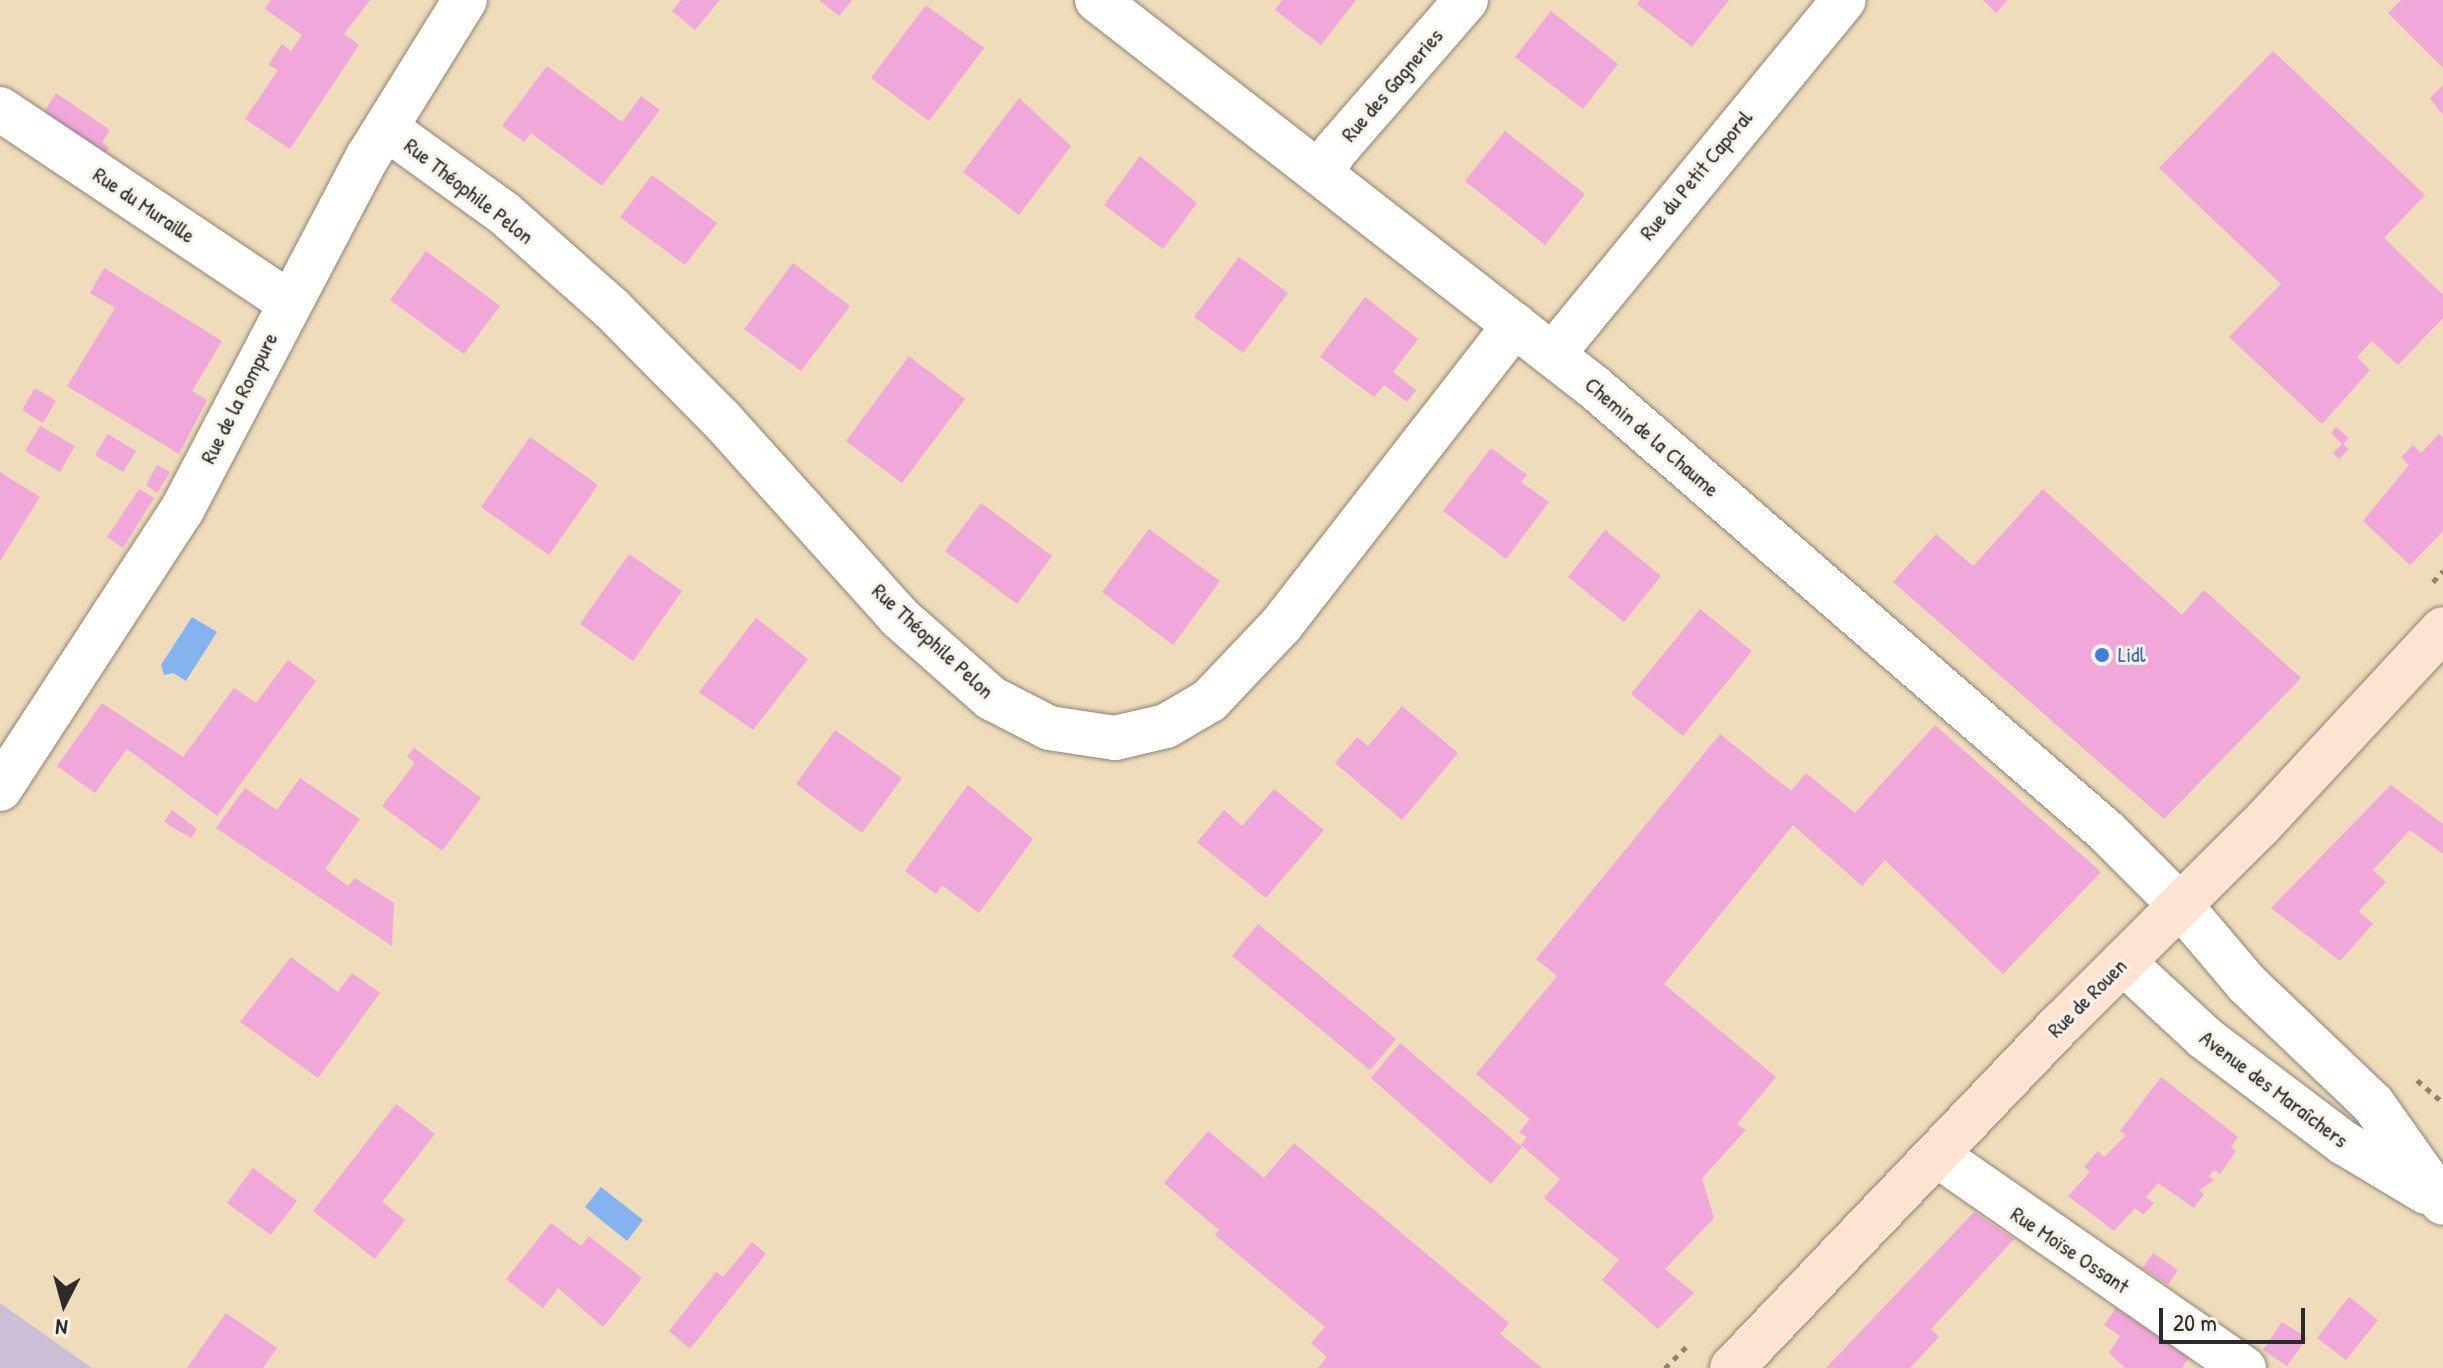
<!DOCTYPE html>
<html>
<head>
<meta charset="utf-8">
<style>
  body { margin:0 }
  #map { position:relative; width:2443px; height:1368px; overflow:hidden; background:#eedcba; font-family:"Patrick Hand",sans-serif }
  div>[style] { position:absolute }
  .industrial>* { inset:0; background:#cabfd7 }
  .water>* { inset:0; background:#84b3ef }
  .building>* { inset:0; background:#f0a7d9 }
  .path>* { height:5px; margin-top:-2.5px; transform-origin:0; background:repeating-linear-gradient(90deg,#8c8472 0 6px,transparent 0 12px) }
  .roads { filter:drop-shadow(0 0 2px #8c8472) drop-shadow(0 0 2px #8c8472) }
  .minor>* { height:44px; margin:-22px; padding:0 22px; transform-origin:22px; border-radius:22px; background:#fff }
  .tertiary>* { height:44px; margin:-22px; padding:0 22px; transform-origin:22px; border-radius:22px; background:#fff }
  .secondary>* { height:44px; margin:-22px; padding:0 22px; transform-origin:22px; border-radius:22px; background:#fde4d0 }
  .dots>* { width:22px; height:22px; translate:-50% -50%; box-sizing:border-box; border:4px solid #f7f3e8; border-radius:50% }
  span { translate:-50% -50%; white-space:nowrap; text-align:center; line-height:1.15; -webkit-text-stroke:6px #f7f3e8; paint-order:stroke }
  .street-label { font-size:22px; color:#2b2b2b }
  .shop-label { font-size:22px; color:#366cbe }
  .left { translate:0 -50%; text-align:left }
  .north { position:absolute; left:24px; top:1264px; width:80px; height:80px; -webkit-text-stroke:6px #f7f3e8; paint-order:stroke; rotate:186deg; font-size:22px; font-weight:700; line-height:32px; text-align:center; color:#2b2b2b }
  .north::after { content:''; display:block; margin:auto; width:28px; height:36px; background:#2b2b2b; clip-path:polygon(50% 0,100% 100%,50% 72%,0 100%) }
  .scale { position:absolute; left:2159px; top:1308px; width:146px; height:36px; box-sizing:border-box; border:4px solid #2b2b2b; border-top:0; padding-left:10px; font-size:24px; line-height:28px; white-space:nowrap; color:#2b2b2b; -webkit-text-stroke:6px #f7f3e8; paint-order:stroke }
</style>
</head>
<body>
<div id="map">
  <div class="industrial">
    <i style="clip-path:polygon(0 1302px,0 1303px,92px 1368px,0 1368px)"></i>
  </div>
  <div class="water">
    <i style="clip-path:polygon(192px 617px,217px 632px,186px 681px,173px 673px,164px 675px,161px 665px)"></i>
    <i style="clip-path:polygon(601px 1187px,643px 1220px,627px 1241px,585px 1207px)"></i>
  </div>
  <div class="building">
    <i style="clip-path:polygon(271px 0,370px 0,344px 34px,359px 45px,290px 149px,245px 119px,278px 70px,268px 65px,282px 44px,291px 51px,302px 35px,265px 9px)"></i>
    <i style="clip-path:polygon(681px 0,720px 0,695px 30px,672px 11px)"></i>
    <i style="clip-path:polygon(819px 0,852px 0,839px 16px)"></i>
    <i style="clip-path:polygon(1282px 0,1356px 0,1321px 45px,1275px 10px)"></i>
    <i style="clip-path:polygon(1640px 0,1729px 0,1692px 47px,1637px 4px)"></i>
    <i style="clip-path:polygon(1983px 0,2008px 0,1996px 13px)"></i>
    <i style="clip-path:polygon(2401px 0,2443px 0,2443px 68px,2388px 13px)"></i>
    <i style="clip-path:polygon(926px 5px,984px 48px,929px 121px,871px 78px)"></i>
    <i style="clip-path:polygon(1551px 11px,1618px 64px,1583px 109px,1515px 57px)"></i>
    <i style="clip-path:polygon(2273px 51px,2425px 195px,2384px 238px,2443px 295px,2443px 318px,2398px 365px,2372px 341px,2357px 357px,2370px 370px,2322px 424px,2229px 337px,2281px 284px,2159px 168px)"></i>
    <i style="clip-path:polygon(547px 66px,622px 122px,641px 96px,660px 110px,602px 186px,531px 133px,524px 142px,502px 126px)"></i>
    <i style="clip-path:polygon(2443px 85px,2443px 115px,2430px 98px)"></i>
    <i style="clip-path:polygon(56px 93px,110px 130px,102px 142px,109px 148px,105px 154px,44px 112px)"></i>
    <i style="clip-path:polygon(1019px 98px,1071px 146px,1019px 215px,963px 172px)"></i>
    <i style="clip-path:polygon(1505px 131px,1585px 194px,1545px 245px,1465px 181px)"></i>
    <i style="clip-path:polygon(1140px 156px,1197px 203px,1163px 249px,1104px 205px)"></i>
    <i style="clip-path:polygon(652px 175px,717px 223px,685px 265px,620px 217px)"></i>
    <i style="clip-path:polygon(426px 251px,500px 306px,464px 354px,390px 300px)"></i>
    <i style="clip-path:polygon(1239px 257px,1288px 293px,1243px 353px,1194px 317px)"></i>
    <i style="clip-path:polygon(793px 263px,850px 306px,801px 371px,744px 329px)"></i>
    <i style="clip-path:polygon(104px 268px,222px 341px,192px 391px,207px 400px,179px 454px,67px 386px,115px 308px,90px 293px)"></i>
    <i style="clip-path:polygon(1365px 297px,1418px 339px,1393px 372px,1416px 390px,1407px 402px,1384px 385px,1374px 397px,1320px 357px)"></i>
    <i style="clip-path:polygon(909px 356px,965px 399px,902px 483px,846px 441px)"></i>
    <i style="clip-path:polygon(35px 388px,56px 401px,43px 423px,22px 410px)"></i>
    <i style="clip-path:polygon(40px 426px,75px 446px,60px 472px,25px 451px)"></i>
    <i style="clip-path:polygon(2336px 427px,2349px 438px,2343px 444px,2349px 449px,2339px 459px,2333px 453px,2342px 444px,2331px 433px)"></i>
    <i style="clip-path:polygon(108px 434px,136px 451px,123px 472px,95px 455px)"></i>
    <i style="clip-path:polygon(2439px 434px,2443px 438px,2443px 531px,2410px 565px,2363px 521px,2409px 465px,2401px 457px,2413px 445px,2421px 453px)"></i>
    <i style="clip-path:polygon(530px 437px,598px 485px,549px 555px,481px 507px)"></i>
    <i style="clip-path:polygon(1491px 448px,1527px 475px,1521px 482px,1549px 502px,1506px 559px,1443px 511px)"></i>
    <i style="clip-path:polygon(157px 465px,170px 472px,157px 493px,146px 485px)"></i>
    <i style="clip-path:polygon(0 472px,40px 497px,0 561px)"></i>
    <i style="clip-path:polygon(139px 489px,154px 498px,123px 548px,107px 537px)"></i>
    <i style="clip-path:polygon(2043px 489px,2182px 615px,2204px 590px,2301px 678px,2164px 819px,1893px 582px,1936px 534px,1973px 566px)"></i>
    <i style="clip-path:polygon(981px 503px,1052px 556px,1017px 604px,945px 551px)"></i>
    <i style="clip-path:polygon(1149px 529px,1220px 581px,1173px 645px,1102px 592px)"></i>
    <i style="clip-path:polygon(1605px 530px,1661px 576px,1624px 622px,1568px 577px)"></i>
    <i style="clip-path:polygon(629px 554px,682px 591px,633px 661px,580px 624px)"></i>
    <i style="clip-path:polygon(1700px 609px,1752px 651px,1683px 736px,1631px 694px)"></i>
    <i style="clip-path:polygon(756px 618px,808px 659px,753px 730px,699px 692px)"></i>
    <i style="clip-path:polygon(288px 660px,316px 681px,217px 816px,127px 749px,95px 793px,57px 766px,102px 703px,183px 757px,234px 688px,256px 703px)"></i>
    <i style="clip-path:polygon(1402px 706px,1458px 753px,1402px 820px,1335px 763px,1357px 737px,1368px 746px)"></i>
    <i style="clip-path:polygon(1935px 725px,2101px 872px,2003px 974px,1885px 860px,1862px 886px,1793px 825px,1664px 984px,1776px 1077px,1737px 1124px,1746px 1130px,1702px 1178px,1714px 1218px,1665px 1269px,1694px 1293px,1658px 1329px,1602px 1280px,1619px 1260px,1544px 1198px,1560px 1179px,1521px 1145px,1527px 1137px,1519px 1132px,1530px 1119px,1476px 1074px,1557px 976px,1536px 959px,1720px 734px,1791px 791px,1806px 773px,1855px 813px)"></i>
    <i style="clip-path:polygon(835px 730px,902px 778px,862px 833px,796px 784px)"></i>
    <i style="clip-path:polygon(414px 748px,481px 798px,442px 851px,382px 806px,415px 763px,407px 756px)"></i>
    <i style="clip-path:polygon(300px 778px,360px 819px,325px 869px,348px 886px,355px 878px,394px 903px,392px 946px,216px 828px,245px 788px,277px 810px)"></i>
    <i style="clip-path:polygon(968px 785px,1033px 839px,979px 913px,942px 885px,936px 894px,905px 871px)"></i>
    <i style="clip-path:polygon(2391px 785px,2443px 824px,2443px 854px,2410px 830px,2373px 870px,2386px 882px,2359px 911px,2373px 924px,2340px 961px,2271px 908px)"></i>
    <i style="clip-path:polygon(1274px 789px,1324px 830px,1266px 898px,1197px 842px,1224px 810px,1242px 826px)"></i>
    <i style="clip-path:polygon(172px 810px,197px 829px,191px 838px,164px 822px)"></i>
    <i style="clip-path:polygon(1258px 924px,1396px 1039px,1370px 1070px,1232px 956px)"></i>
    <i style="clip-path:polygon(291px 957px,338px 992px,352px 973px,380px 993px,318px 1078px,240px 1022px)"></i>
    <i style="clip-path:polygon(1400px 1043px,1522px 1147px,1491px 1184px,1371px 1078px)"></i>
    <i style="clip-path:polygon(2161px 1077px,2238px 1137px,2231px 1147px,2236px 1151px,2220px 1174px,2214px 1170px,2209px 1176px,2214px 1180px,2199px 1190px,2204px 1194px,2194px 1208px,2158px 1183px,2146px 1197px,2154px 1203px,2143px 1215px,2135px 1208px,2114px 1231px,2068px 1196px,2090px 1172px,2084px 1167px,2098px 1151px,2104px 1157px,2126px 1135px,2120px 1131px)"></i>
    <i style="clip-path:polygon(396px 1104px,435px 1134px,382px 1202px,405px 1220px,375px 1259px,313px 1211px)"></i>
    <i style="clip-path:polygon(1208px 1131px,1264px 1178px,1294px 1143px,1509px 1323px,1500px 1334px,1542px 1368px,1318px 1368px,1327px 1357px,1311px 1343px,1325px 1327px,1215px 1235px,1219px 1230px,1164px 1183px)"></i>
    <i style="clip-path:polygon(253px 1168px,297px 1201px,271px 1235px,227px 1203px)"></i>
    <i style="clip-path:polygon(1974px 1212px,2014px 1239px,1931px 1329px,1939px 1337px,1910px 1368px,1826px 1368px)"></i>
    <i style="clip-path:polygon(551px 1223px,581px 1246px,589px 1236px,642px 1278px,603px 1327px,558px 1288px,543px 1308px,506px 1279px)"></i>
    <i style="clip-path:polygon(752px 1242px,766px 1254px,690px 1349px,669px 1331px,716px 1272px,723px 1277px)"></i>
    <i style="clip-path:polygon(2153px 1253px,2178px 1270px,2168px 1285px,2143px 1268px)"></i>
    <i style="clip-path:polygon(2349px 1297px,2378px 1320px,2346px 1360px,2317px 1338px)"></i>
    <i style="clip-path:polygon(2116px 1308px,2189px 1358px,2182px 1368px,2125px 1368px,2109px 1353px,2120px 1336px,2104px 1325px)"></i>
    <i style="clip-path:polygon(226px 1313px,277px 1348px,263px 1368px,187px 1368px)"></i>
    <i style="clip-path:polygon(2282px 1322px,2307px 1338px,2287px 1366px,2263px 1350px)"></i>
  </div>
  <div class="path">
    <i style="left:2433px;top:582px;width:15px;rotate:-48deg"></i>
    <i style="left:2417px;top:1080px;width:35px;rotate:41deg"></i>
    <i style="left:1665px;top:1368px;width:35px;rotate:-45deg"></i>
  </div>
  <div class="roads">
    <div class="minor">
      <i style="left:1097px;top:0;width:630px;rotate:37.91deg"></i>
      <i style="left:1594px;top:387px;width:678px;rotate:40.93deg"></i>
      <i style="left:2106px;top:831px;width:105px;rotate:45deg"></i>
      <i style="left:0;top:109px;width:347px;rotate:33.8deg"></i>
      <i style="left:386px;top:128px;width:145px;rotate:35.8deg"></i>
      <i style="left:504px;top:213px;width:144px;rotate:41.6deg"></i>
      <i style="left:612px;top:309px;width:155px;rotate:45.3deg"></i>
      <i style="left:721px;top:419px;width:266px;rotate:48deg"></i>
      <i style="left:899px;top:617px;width:123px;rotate:41.4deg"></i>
      <i style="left:991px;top:698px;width:65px;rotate:27.3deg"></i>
      <i style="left:1049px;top:728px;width:67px;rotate:8.6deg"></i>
      <i style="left:1115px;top:738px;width:52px;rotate:-13.2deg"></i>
      <i style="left:1166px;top:726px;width:50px;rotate:-30.2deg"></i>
      <i style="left:1209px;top:701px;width:106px;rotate:-46.5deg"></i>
      <i style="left:1282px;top:624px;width:379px;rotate:-52.1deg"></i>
      <i style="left:1322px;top:174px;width:25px;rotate:-61deg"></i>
      <i style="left:1334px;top:152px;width:201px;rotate:-49deg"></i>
      <i style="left:1553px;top:354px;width:458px;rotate:-50.6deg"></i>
      <i style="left:0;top:789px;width:333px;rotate:-56.9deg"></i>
      <i style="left:182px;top:510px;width:398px;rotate:-62.3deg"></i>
      <i style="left:367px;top:158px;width:186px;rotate:-58.2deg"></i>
      <i style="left:1937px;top:1155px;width:374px;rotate:34.8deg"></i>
    </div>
    <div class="tertiary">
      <i style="left:2180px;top:905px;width:104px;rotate:49.7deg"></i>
      <i style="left:2247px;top:984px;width:174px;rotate:43.6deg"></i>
      <i style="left:2373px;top:1104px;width:121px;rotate:54.7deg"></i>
      <i style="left:2123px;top:962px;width:112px;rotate:42.8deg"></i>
      <i style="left:2205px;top:1038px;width:174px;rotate:37.1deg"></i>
      <i style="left:2344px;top:1143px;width:96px;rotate:30.9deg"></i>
    </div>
    <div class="secondary">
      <i style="left:1732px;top:1368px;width:479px;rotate:-46.3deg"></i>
      <i style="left:2063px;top:1022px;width:276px;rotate:-44.9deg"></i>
      <i style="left:2259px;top:827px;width:270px;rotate:-47.1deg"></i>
    </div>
  </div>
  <div class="dots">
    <i style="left:2102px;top:655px;background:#3f7fe0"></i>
  </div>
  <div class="street-label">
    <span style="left:1392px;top:85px;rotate:-49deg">Rue des Gagneries</span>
    <span style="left:1696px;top:175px;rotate:-50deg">Rue du Petit Caporal</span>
    <span style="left:469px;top:191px;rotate:38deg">Rue Théophile Pelon</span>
    <span style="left:144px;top:205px;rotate:34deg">Rue du Muraille</span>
    <span style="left:239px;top:398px;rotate:-63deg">Rue de la Rompure</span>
    <span style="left:1652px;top:437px;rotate:41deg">Chemin de la Chaume</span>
    <span style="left:933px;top:641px;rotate:43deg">Rue Théophile Pelon</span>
    <span style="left:2087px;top:998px;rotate:-45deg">Rue de Rouen</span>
    <span style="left:2274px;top:1089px;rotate:37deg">Avenue des Maraîchers</span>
    <span style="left:2070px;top:1250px;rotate:34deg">Rue Moïse Ossant</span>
  </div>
  <div class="shop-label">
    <span class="left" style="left:2118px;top:655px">Lidl</span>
  </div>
  <div class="north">N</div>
  <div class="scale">20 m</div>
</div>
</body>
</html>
